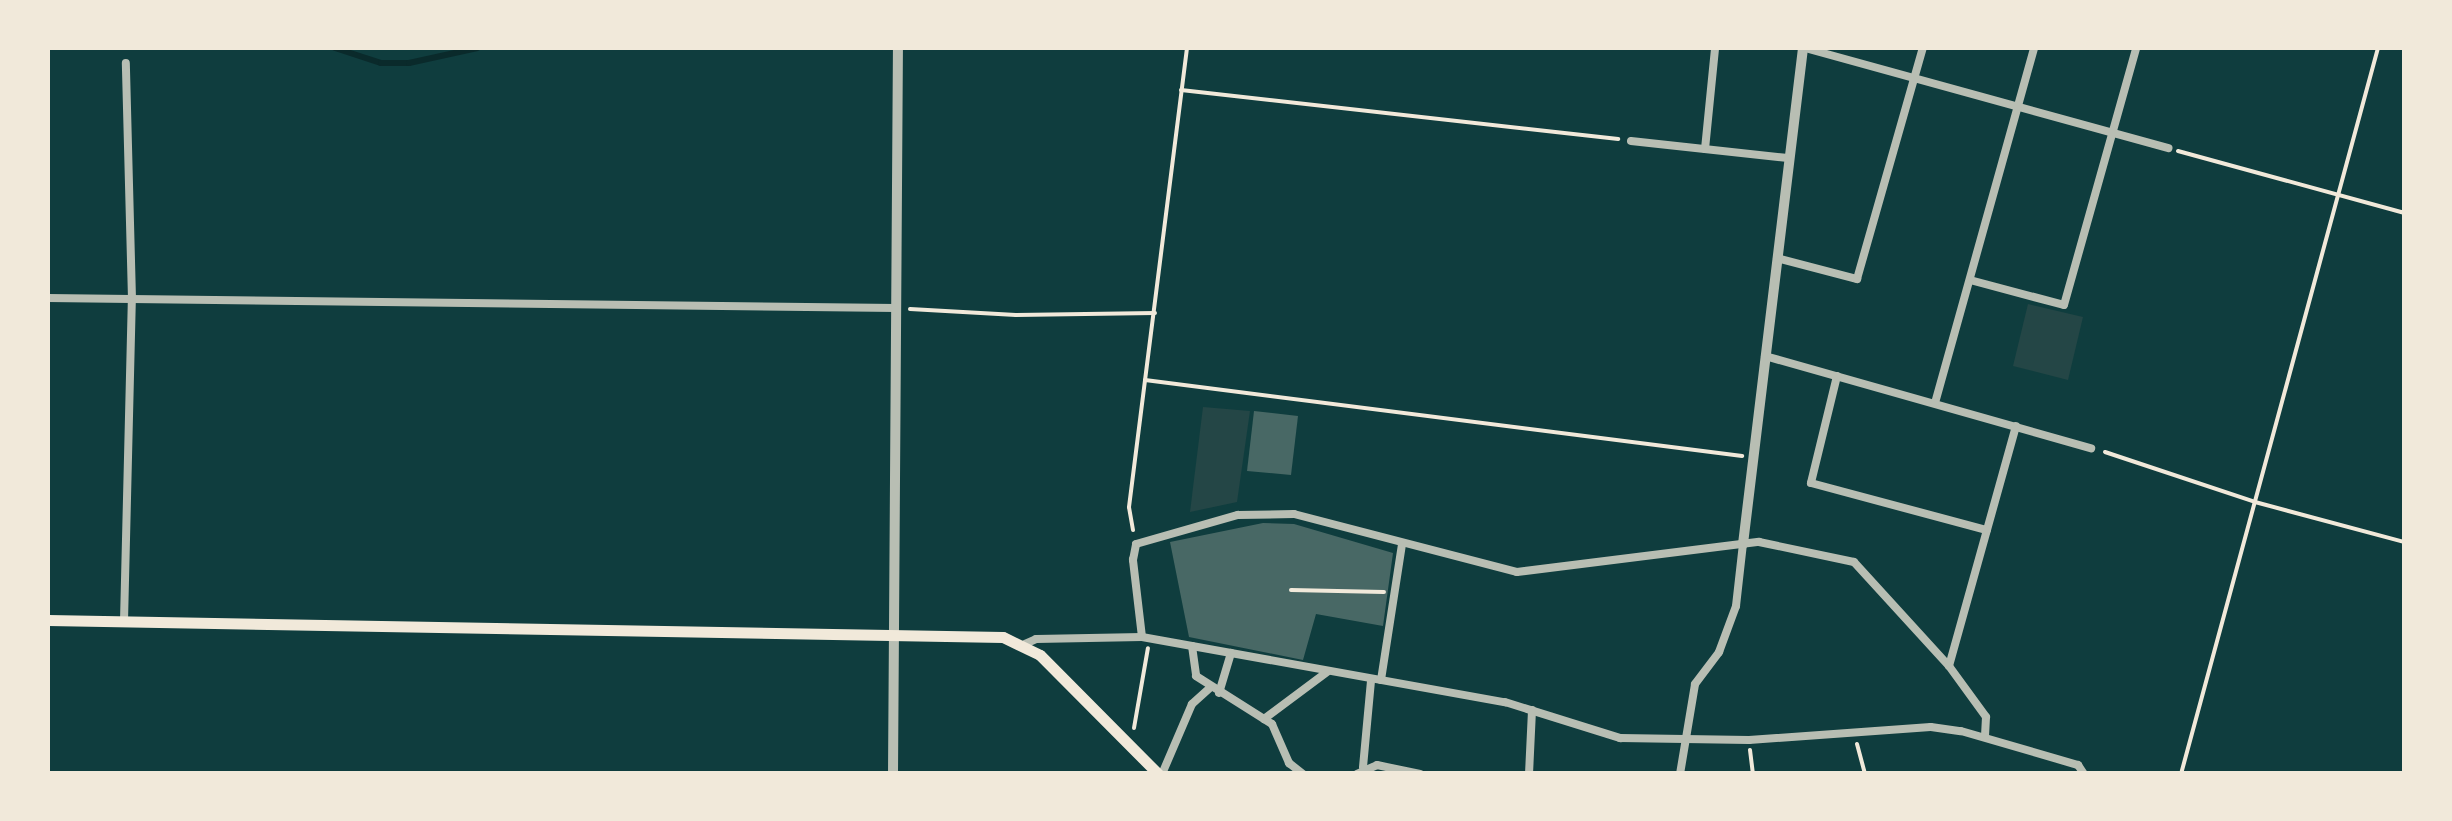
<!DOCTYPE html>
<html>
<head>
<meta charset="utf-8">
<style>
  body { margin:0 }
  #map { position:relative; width:2452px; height:821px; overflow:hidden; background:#0f3d3e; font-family:Manrope,sans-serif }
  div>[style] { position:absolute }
  .green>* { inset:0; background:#244646 }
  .stream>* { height:6px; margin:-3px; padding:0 3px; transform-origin:3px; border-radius:3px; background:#0a2a2b }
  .building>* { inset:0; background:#486865 }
  .path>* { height:4px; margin:-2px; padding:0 2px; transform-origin:2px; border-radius:2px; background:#f1e9da }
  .minor>* { height:8px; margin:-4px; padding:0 4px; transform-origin:4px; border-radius:4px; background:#b8beb3 }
  .tertiary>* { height:10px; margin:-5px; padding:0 5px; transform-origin:5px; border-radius:5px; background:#b8beb3 }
  .secondary>* { height:11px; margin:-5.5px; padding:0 5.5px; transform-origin:5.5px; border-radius:5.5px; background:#f1e9da }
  span { translate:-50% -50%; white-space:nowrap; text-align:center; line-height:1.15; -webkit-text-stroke:9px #f1e9da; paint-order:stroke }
  .frame { position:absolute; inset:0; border:50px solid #f1e9da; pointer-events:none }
</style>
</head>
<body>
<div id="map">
  <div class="green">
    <i style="clip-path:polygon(2028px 304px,2083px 317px,2068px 380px,2013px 366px)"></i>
    <i style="clip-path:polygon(1203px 407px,1250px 411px,1237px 502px,1190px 512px)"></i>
  </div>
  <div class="stream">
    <i style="left:335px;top:48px;width:48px;rotate:18.1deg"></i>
    <i style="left:381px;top:63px;width:28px"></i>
    <i style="left:409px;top:63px;width:70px;rotate:-12.4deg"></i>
  </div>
  <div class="building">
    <i style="clip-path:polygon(1254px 411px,1298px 416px,1291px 475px,1247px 471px)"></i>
    <i style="clip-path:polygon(1263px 523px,1294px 524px,1393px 553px,1383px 626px,1316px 614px,1303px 660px,1189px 637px,1170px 542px)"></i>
  </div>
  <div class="path">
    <i style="left:1181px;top:90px;width:440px;rotate:6.4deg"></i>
    <i style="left:2178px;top:151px;width:234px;rotate:15.3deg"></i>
    <i style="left:910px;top:309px;width:106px;rotate:3.2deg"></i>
    <i style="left:1016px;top:315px;width:139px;rotate:-0.8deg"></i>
    <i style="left:1145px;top:380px;width:602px;rotate:7.25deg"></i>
    <i style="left:2105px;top:452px;width:158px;rotate:18.4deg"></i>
    <i style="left:2255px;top:502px;width:154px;rotate:15deg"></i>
    <i style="left:1133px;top:530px;width:23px;rotate:-100deg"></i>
    <i style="left:1129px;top:507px;width:463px;rotate:-82.8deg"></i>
    <i style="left:1291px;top:590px;width:93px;rotate:1.2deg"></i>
    <i style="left:1134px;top:728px;width:81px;rotate:-80.1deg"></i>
    <i style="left:1857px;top:744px;width:31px;rotate:75deg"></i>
    <i style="left:1750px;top:750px;width:24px;rotate:83deg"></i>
    <i style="left:2181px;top:774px;width:752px;rotate:-74.82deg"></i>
  </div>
  <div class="minor">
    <i style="left:1805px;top:48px;width:377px;rotate:15.4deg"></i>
    <i style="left:1631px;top:141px;width:158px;rotate:6.2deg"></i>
    <i style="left:1705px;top:149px;width:101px;rotate:-84.3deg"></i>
    <i style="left:1777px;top:258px;width:83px;rotate:14.7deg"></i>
    <i style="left:1857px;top:279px;width:240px;rotate:-74.1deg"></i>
    <i style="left:1970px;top:280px;width:97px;rotate:14.9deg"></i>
    <i style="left:2064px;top:305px;width:267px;rotate:-74.3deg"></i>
    <i style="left:48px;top:298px;width:848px;rotate:0.68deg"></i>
    <i style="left:1765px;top:356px;width:339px;rotate:15.8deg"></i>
    <i style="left:1837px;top:376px;width:110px;rotate:103.7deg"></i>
    <i style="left:1811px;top:483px;width:182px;rotate:15deg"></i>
    <i style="left:1935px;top:403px;width:369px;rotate:-74.4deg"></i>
    <i style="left:124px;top:621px;width:322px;rotate:-88.6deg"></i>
    <i style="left:132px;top:299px;width:236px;rotate:-91.5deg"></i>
    <i style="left:1142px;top:637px;width:78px;rotate:-96.7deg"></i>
    <i style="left:1133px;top:560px;width:16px;rotate:-79deg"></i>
    <i style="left:1136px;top:544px;width:106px;rotate:-15.9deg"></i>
    <i style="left:1238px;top:515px;width:56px;rotate:-1deg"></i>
    <i style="left:1294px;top:514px;width:230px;rotate:14.6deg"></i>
    <i style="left:1517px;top:572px;width:244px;rotate:-7.1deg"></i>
    <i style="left:1759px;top:542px;width:97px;rotate:11.9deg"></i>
    <i style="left:1854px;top:562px;width:141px;rotate:47.6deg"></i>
    <i style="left:1949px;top:666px;width:63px;rotate:54deg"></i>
    <i style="left:1986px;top:717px;width:19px;rotate:93deg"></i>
    <i style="left:1025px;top:644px;width:12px;rotate:-24deg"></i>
    <i style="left:1036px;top:639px;width:106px;rotate:-1.1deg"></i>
    <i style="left:1142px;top:637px;width:369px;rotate:10.2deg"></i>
    <i style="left:1505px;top:702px;width:121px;rotate:17.4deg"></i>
    <i style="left:1620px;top:738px;width:129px;rotate:0.9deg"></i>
    <i style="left:1749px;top:740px;width:182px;rotate:-4.1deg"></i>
    <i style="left:1931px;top:727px;width:30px;rotate:8deg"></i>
    <i style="left:1961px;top:731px;width:122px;rotate:16.2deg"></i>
    <i style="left:2078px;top:765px;width:11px;rotate:56deg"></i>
    <i style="left:1192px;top:646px;width:30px;rotate:82deg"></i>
    <i style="left:1196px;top:676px;width:90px;rotate:32.3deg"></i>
    <i style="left:1272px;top:724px;width:43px;rotate:66.4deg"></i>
    <i style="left:1289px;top:763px;width:18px;rotate:38deg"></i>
    <i style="left:1949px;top:666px;width:249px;rotate:-74.4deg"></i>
    <i style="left:1381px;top:680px;width:138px;rotate:-81.2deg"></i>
    <i style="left:1219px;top:693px;width:42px;rotate:-73.3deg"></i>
    <i style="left:1264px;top:719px;width:79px;rotate:-36.7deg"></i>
    <i style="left:1363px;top:767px;width:86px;rotate:-84.7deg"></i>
    <i style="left:1162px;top:774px;width:76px;rotate:-66.8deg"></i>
    <i style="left:1192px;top:704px;width:25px;rotate:-42deg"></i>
    <i style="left:1357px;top:774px;width:22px;rotate:-24deg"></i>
    <i style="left:1377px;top:765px;width:44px;rotate:11.8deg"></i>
    <i style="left:1529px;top:774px;width:64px;rotate:-87.3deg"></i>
    <i style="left:1680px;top:774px;width:91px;rotate:-80.5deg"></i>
    <i style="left:1695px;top:684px;width:40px;rotate:-53deg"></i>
    <i style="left:1719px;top:652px;width:49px;rotate:-69.7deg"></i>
    <i style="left:1736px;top:606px;width:62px;rotate:-83.6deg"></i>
  </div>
  <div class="tertiary">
    <i style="left:1743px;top:544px;width:500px;rotate:-83.1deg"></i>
    <i style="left:893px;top:774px;width:726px;rotate:-89.61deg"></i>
  </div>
  <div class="secondary">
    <i style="left:48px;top:620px;width:955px;rotate:1.02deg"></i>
    <i style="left:1003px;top:637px;width:41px;rotate:25.9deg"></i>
    <i style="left:1040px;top:655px;width:168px;rotate:45.2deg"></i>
  </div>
  <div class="frame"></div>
</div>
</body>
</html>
